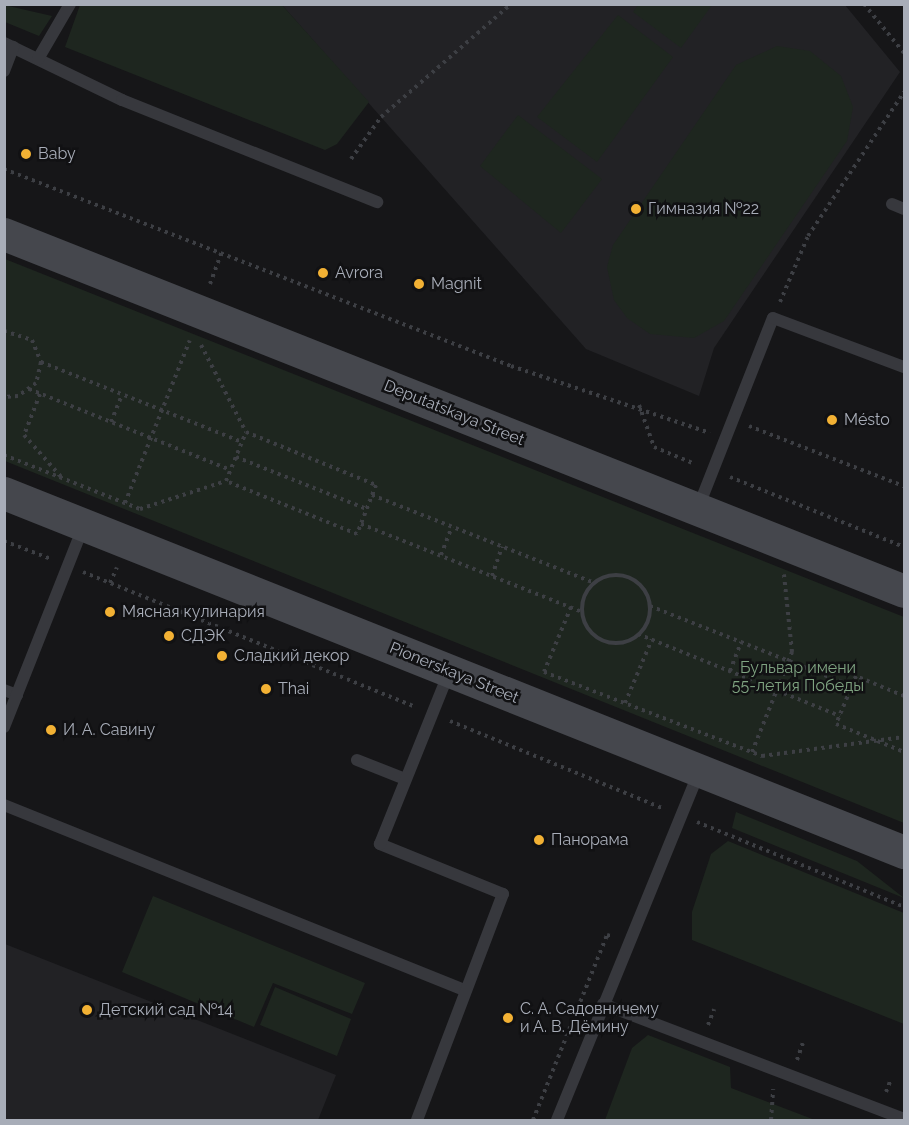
<!DOCTYPE html>
<html>
<head>
<meta charset="utf-8">
<style>
  body { margin:0 }
  #map { position:relative; width:909px; height:1125px; overflow:hidden; background:#161618; font-family:Raleway,sans-serif }
  div>[style] { position:absolute }
  .built>* { inset:0; background:#222225 }
  .green>* { inset:0; background:#1e261f }
  .path>* { height:4px; margin-top:-2px; transform-origin:0; background:repeating-linear-gradient(90deg,#3d3f44 0 3px,transparent 0 7.5px) }
  .path>.ring { margin:-2px; padding:0; box-sizing:content-box; background:none; border:4px solid #3d3f44; border-radius:50% }
  .service>* { height:12px; margin:-6px; padding:0 6px; transform-origin:6px; border-radius:6px; background:#37383d }
  .secondary>* { height:33px; margin:-16.5px; padding:0 16.5px; transform-origin:16.5px; border-radius:16.5px; background:#45474d }
  .dots>* { width:16px; height:16px; translate:-50% -50%; box-sizing:border-box; border:3px solid #111113; border-radius:50% }
  span { translate:-50% -50%; white-space:nowrap; text-align:center; line-height:1.15; -webkit-text-stroke:5px #111113; paint-order:stroke }
  .poi-label { font-size:16px; color:#a8adb8 }
  .left { translate:0 -50%; text-align:left }
  .street-label { font-size:16px; color:#a8adb8 }
  .park-label { font-size:16px; color:#7fa381 }
  .frame { position:absolute; inset:0; border:6px solid #a8adb8; pointer-events:none }
</style>
</head>
<body>
<div id="map">
  <div class="built">
    <i style="clip-path:polygon(282px 5px,845px 5px,900px 72px,714px 348px,699px 396px,586px 349px)"></i>
    <i style="clip-path:polygon(5px 944px,336px 1075px,318px 1120px,5px 1120px)"></i>
  </div>
  <div class="green">
    <i style="clip-path:polygon(4px 5px,52px 16px,58px 5px,52px 16px,39px 36px,5px 22px)"></i>
    <i style="clip-path:polygon(80px 5px,282px 5px,369px 102px,337px 144px,325px 150px,65px 47px)"></i>
    <i style="clip-path:polygon(638px 5px,638px 4px,712px 5px,681px 48px,633px 12px)"></i>
    <i style="clip-path:polygon(618px 15px,673px 57px,597px 162px,537px 117px)"></i>
    <i style="clip-path:polygon(777px 46px,810px 51px,841px 76px,853px 107px,847px 141px,724px 321px,694px 338px,650px 334px,627px 318px,614px 300px,607px 267px,613px 245px,736px 65px)"></i>
    <i style="clip-path:polygon(518px 115px,602px 179px,561px 233px,480px 166px)"></i>
    <i style="clip-path:polygon(5px 259px,904px 617px,904px 823px,5px 461px)"></i>
    <i style="clip-path:polygon(736px 812px,857px 861px,904px 898px,732px 828px)"></i>
    <i style="clip-path:polygon(728px 841px,904px 913px,904px 1024px,692px 940px,692px 912px,711px 854px)"></i>
    <i style="clip-path:polygon(153px 896px,365px 983px,352px 1014px,273px 983px,254px 1027px,122px 972px)"></i>
    <i style="clip-path:polygon(275px 987px,351px 1019px,337px 1056px,260px 1025px)"></i>
    <i style="clip-path:polygon(648px 1035px,730px 1067px,731px 1088px,815px 1120px,605px 1120px,632px 1048px)"></i>
  </div>
  <div class="path">
    <i style="left:864px;top:4px;width:63px;rotate:50.8deg"></i>
    <i style="left:351px;top:159px;width:52px;rotate:-54.5deg"></i>
    <i style="left:381px;top:117px;width:172px;rotate:-41deg"></i>
    <i style="left:4px;top:169px;width:544px;rotate:21.23deg"></i>
    <i style="left:511px;top:366px;width:210px;rotate:18.6deg"></i>
    <i style="left:210px;top:284px;width:33px;rotate:-70deg"></i>
    <i style="left:780px;top:302px;width:72px;rotate:-67deg"></i>
    <i style="left:808px;top:236px;width:173px;rotate:-56.3deg"></i>
    <i style="left:4px;top:331px;width:29px;rotate:18deg"></i>
    <i style="left:32px;top:340px;width:24px;rotate:68deg"></i>
    <i style="left:41px;top:362px;width:22px;rotate:103deg"></i>
    <i style="left:36px;top:383px;width:22px;rotate:144deg"></i>
    <i style="left:18px;top:396px;width:14px;rotate:176deg"></i>
    <i style="left:201px;top:345px;width:98px;rotate:62.7deg"></i>
    <i style="left:41px;top:362px;width:216px;rotate:21.7deg"></i>
    <i style="left:29px;top:389px;width:217px;rotate:21.9deg"></i>
    <i style="left:40px;top:394px;width:44px;rotate:111.3deg"></i>
    <i style="left:24px;top:435px;width:57px;rotate:48.5deg"></i>
    <i style="left:639px;top:405px;width:45px;rotate:70.3deg"></i>
    <i style="left:654px;top:447px;width:44px;rotate:22.5deg"></i>
    <i style="left:111px;top:422px;width:29px;rotate:-68deg"></i>
    <i style="left:749px;top:426px;width:166px;rotate:21.2deg"></i>
    <i style="left:246px;top:432px;width:140px;rotate:22.2deg"></i>
    <i style="left:376px;top:485px;width:53px;rotate:111.2deg"></i>
    <i style="left:357px;top:534px;width:141px;rotate:-158deg"></i>
    <i style="left:226px;top:481px;width:53px;rotate:-67.8deg"></i>
    <i style="left:4px;top:455px;width:146px;rotate:21.7deg"></i>
    <i style="left:140px;top:509px;width:90px;rotate:-18deg"></i>
    <i style="left:236px;top:457px;width:141px;rotate:21.7deg"></i>
    <i style="left:730px;top:477px;width:188px;rotate:21.9deg"></i>
    <i style="left:372px;top:495px;width:239px;rotate:21.6deg"></i>
    <i style="left:125px;top:503px;width:175px;rotate:-68.3deg"></i>
    <i style="left:361px;top:524px;width:238px;rotate:21.7deg"></i>
    <i style="left:4px;top:541px;width:50px;rotate:21deg"></i>
    <i style="left:441px;top:555px;width:30px;rotate:-69deg"></i>
    <i style="left:83px;top:572px;width:358px;rotate:22.1deg"></i>
    <i class="ring" style="left:582px;top:575px;width:64px;height:64px"></i>
    <i style="left:492px;top:576px;width:31px;rotate:-71deg"></i>
    <i style="left:110px;top:583px;width:17px;rotate:-66deg"></i>
    <i style="left:650px;top:606px;width:217px;rotate:21.6deg"></i>
    <i style="left:571px;top:607px;width:70px;rotate:112.6deg"></i>
    <i style="left:544px;top:672px;width:234px;rotate:21.1deg"></i>
    <i style="left:762px;top:756px;width:143px;rotate:-7.6deg"></i>
    <i style="left:638px;top:634px;width:218px;rotate:22.1deg"></i>
    <i style="left:730px;top:671px;width:31px;rotate:-69deg"></i>
    <i style="left:904px;top:696px;width:52px;rotate:-157.4deg"></i>
    <i style="left:856px;top:676px;width:52px;rotate:112.6deg"></i>
    <i style="left:836px;top:724px;width:74px;rotate:22.4deg"></i>
    <i style="left:625px;top:703px;width:69px;rotate:-67.1deg"></i>
    <i style="left:450px;top:721px;width:232px;rotate:22.3deg"></i>
    <i style="left:752px;top:752px;width:108px;rotate:-68.2deg"></i>
    <i style="left:792px;top:652px;width:78px;rotate:-95.9deg"></i>
    <i style="left:697px;top:822px;width:224px;rotate:22.3deg"></i>
    <i style="left:708px;top:1025px;width:17px;rotate:-69deg"></i>
    <i style="left:797px;top:1060px;width:18px;rotate:-71deg"></i>
    <i style="left:886px;top:1092px;width:14px;rotate:-69deg"></i>
    <i style="left:533px;top:1120px;width:199px;rotate:-68.2deg"></i>
    <i style="left:607px;top:935px;width:6px;rotate:18deg"></i>
    <i style="left:771px;top:1120px;width:31px;rotate:-86deg"></i>
  </div>
  <div class="service">
    <i style="left:4px;top:43px;width:131px;rotate:25.8deg"></i>
    <i style="left:122px;top:100px;width:275px;rotate:21.8deg"></i>
    <i style="left:38px;top:59px;width:64px;rotate:-59.8deg"></i>
    <i style="left:4px;top:71px;width:26px;rotate:-69deg"></i>
    <i style="left:892px;top:204px;width:13px;rotate:23deg"></i>
    <i style="left:698px;top:508px;width:204px;rotate:-68.5deg"></i>
    <i style="left:773px;top:318px;width:140px;rotate:20.5deg"></i>
    <i style="left:4px;top:690px;width:14px;rotate:21deg"></i>
    <i style="left:4px;top:727px;width:215px;rotate:-68.4deg"></i>
    <i style="left:357px;top:760px;width:52px;rotate:21.6deg"></i>
    <i style="left:4px;top:805px;width:497px;rotate:21.9deg"></i>
    <i style="left:603px;top:1004px;width:322px;rotate:20.9deg"></i>
    <i style="left:417px;top:1120px;width:242px;rotate:-69.2deg"></i>
    <i style="left:503px;top:894px;width:133px;rotate:-157.9deg"></i>
    <i style="left:380px;top:844px;width:185px;rotate:-68.1deg"></i>
    <i style="left:557px;top:1120px;width:376px;rotate:-67.8deg"></i>
  </div>
  <div class="secondary">
    <i style="left:4px;top:234px;width:968px;rotate:21.64deg"></i>
    <i style="left:4px;top:493px;width:969px;rotate:21.75deg"></i>
  </div>
  <div class="dots">
    <i style="left:26px;top:154px;background:#f2b134"></i>
    <i style="left:636px;top:209px;background:#f2b134"></i>
    <i style="left:323px;top:273px;background:#f2b134"></i>
    <i style="left:419px;top:284px;background:#f2b134"></i>
    <i style="left:832px;top:420px;background:#f2b134"></i>
    <i style="left:110px;top:612px;background:#f2b134"></i>
    <i style="left:169px;top:636px;background:#f2b134"></i>
    <i style="left:222px;top:656px;background:#f2b134"></i>
    <i style="left:266px;top:689px;background:#f2b134"></i>
    <i style="left:51px;top:730px;background:#f2b134"></i>
    <i style="left:539px;top:840px;background:#f2b134"></i>
    <i style="left:87px;top:1010px;background:#f2b134"></i>
    <i style="left:508px;top:1018px;background:#f2b134"></i>
  </div>
  <div class="poi-label">
    <span class="left" style="left:38px;top:154px">Baby</span>
    <span class="left" style="left:648px;top:209px">Гимназия №22</span>
    <span class="left" style="left:335px;top:273px">Avrora</span>
    <span class="left" style="left:431px;top:284px">Magnit</span>
    <span class="left" style="left:844px;top:420px">Mésto</span>
    <span class="left" style="left:122px;top:612px">Мясная кулинария</span>
    <span class="left" style="left:181px;top:636px">СДЭК</span>
    <span class="left" style="left:234px;top:656px">Сладкий декор</span>
    <span class="left" style="left:278px;top:689px">Thai</span>
    <span class="left" style="left:63px;top:730px">И. А. Савину</span>
    <span class="left" style="left:551px;top:840px">Панорама</span>
    <span class="left" style="left:520px;top:1018px">С. А. Садовничему<br>и А. В. Дёмину</span>
    <span class="left" style="left:99px;top:1010px">Детский сад №14</span>
  </div>
  <div class="street-label">
    <span style="left:454px;top:413px;rotate:22deg">Deputatskaya Street</span>
    <span style="left:454px;top:673px;rotate:22deg">Pionerskaya Street</span>
  </div>
  <div class="park-label">
    <span style="left:798px;top:677px">Бульвар имени<br>55-летия Победы</span>
  </div>
  <div class="frame"></div>
</div>
</body>
</html>
